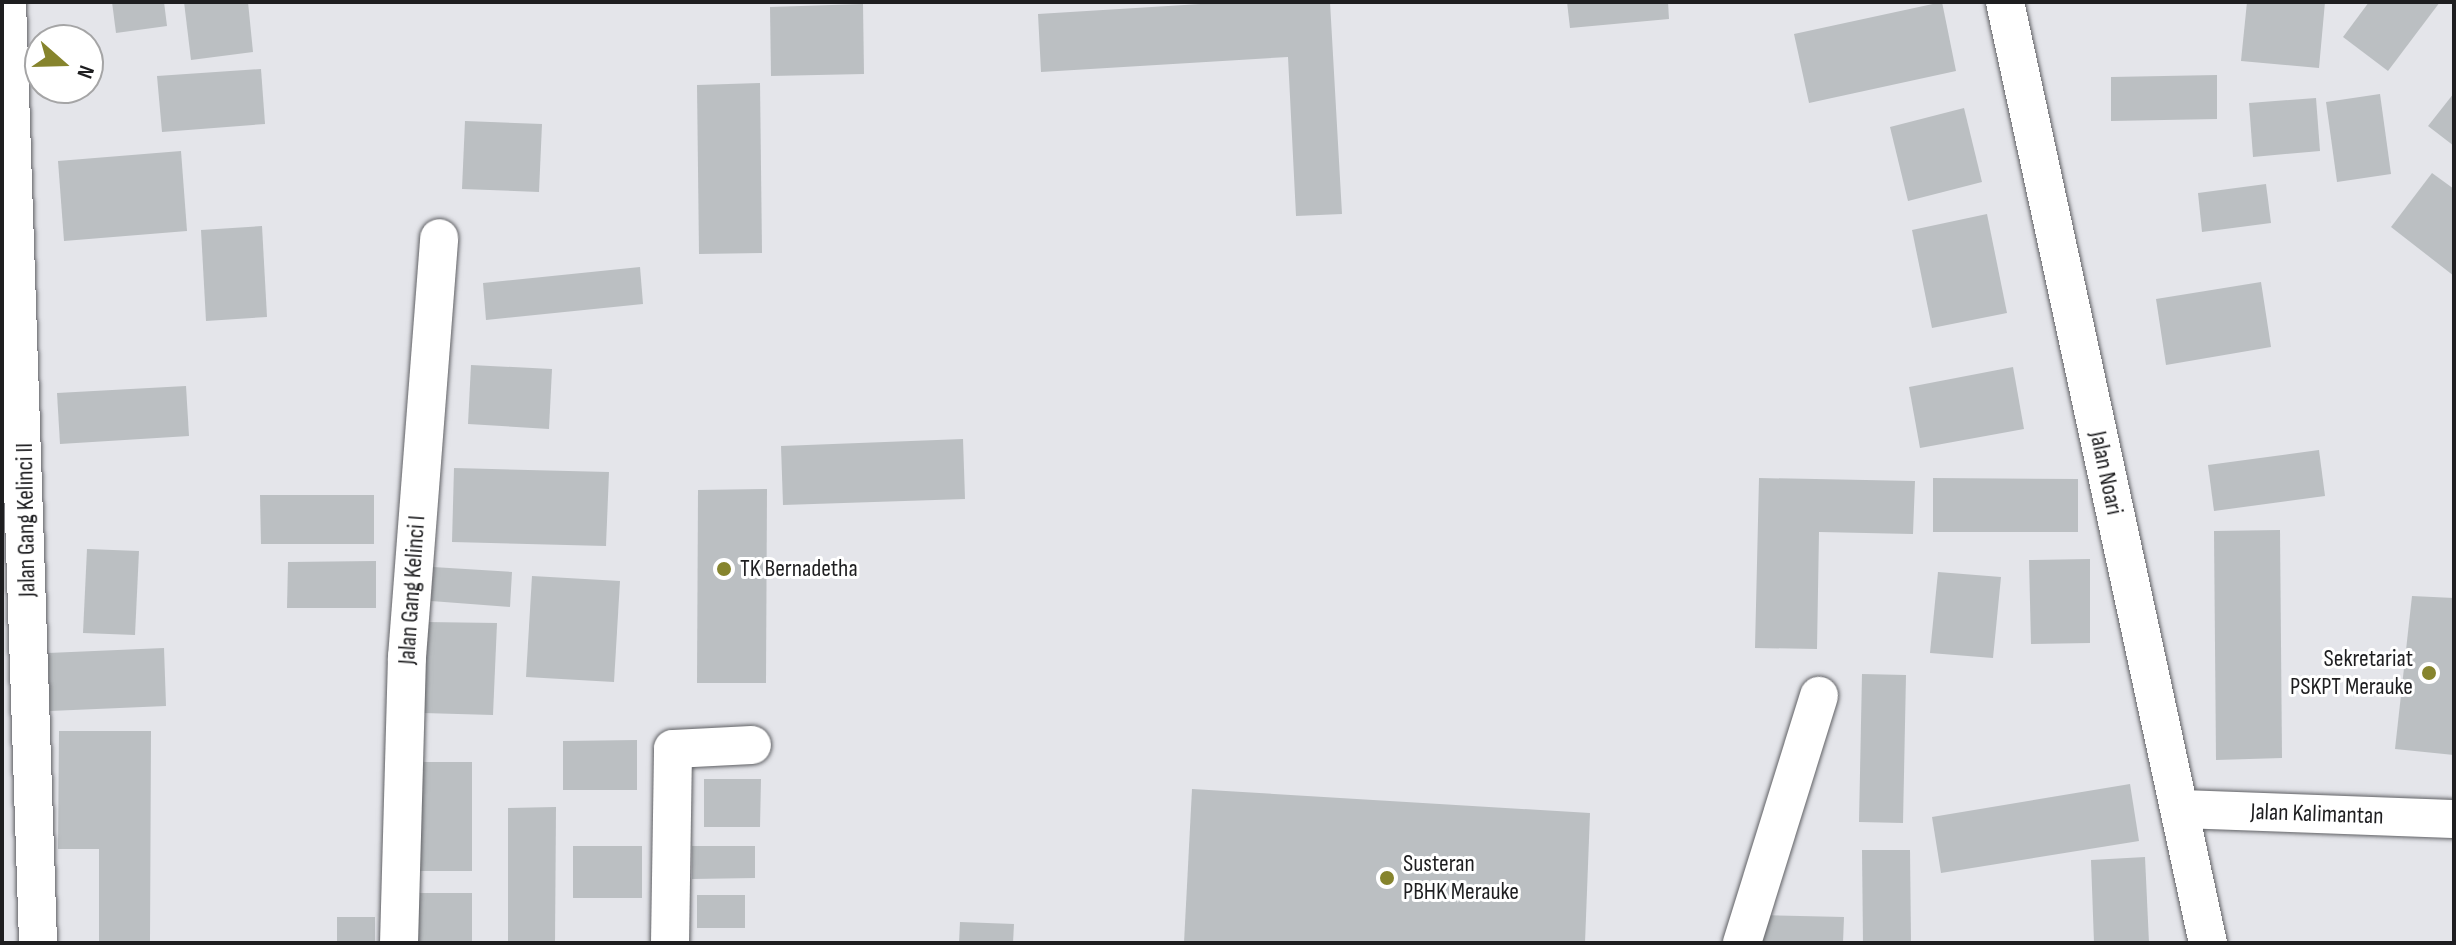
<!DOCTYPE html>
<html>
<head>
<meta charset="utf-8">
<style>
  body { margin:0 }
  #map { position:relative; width:2456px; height:945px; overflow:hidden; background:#e4e5ea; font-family:"Sofia Sans Condensed",sans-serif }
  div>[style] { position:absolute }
  .building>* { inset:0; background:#bbbfc2 }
  .roads { filter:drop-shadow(0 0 2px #606165) drop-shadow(0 0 2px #606165) }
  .minor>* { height:38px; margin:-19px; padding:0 19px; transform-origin:19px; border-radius:19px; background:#fff }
  .dots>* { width:22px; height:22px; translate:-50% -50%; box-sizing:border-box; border:4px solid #fff; border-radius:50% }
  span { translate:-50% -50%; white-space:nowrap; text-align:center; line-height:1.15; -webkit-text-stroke:6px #fff; paint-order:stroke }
  .street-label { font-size:24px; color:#1e1e20 }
  .poi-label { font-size:24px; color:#1e1e20 }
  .left { translate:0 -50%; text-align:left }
  .right { translate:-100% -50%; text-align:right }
  .frame { position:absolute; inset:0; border:4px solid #1e1e20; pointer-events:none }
  .north { position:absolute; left:24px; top:24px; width:80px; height:80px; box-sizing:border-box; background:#fff; border:2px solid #a5a5a6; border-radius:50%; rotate:110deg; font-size:22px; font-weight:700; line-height:32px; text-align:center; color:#1e1e20 }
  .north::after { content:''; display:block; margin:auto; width:28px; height:36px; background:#86842d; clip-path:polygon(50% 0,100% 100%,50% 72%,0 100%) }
</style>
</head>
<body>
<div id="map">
  <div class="building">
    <i style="clip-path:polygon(112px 2px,164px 2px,167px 26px,116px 33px)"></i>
    <i style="clip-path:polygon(184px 2px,248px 2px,253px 52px,191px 60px)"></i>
    <i style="clip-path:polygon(1233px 2px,1330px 2px,1342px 214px,1296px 216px,1288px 57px,1041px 72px,1038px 14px)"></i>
    <i style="clip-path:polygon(1567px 2px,1668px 2px,1669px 19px,1570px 28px)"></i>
    <i style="clip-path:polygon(1942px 2px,1956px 71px,1809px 103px,1794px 34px)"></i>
    <i style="clip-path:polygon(2247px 2px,2325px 2px,2319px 68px,2241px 61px)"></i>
    <i style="clip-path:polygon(2369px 2px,2440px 2px,2388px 71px,2343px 37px)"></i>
    <i style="clip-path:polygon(863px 4px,864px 74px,771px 76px,770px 7px)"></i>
    <i style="clip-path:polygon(261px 69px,265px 124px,162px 132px,157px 76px)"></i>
    <i style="clip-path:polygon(2217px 75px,2217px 119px,2111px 121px,2111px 77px)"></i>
    <i style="clip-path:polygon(760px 83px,762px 253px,699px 254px,697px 85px)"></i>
    <i style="clip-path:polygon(2454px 93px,2454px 146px,2428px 126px)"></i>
    <i style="clip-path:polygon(2380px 94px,2391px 174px,2337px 182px,2326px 102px)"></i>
    <i style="clip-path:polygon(2316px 98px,2320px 151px,2253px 157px,2249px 103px)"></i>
    <i style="clip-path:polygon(1964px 108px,1982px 182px,1908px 201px,1890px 127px)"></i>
    <i style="clip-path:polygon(465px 121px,542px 124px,539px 192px,462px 189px)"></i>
    <i style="clip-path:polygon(181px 151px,187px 231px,64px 241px,58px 161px)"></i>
    <i style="clip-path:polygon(2432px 173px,2454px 189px,2454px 276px,2391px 227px)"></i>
    <i style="clip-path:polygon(2266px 184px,2271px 223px,2202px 232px,2198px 193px)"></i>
    <i style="clip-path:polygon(1987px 214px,2007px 313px,1932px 328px,1912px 230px)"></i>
    <i style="clip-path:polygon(262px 226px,267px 317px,206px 321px,201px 230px)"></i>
    <i style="clip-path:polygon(640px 267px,643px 304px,486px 320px,483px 283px)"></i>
    <i style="clip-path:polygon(2261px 282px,2271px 347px,2166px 365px,2156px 299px)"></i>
    <i style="clip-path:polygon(471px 365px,552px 369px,549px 429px,468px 424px)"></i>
    <i style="clip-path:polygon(2013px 367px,2024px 429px,1920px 448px,1909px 387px)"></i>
    <i style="clip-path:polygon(186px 386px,189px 436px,60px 444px,57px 393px)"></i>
    <i style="clip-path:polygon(963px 439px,965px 499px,783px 505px,781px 446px)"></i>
    <i style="clip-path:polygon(2319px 450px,2325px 496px,2214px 511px,2208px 465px)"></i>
    <i style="clip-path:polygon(454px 468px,609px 472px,606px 546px,452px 542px)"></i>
    <i style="clip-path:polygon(1759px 478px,1915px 481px,1913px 534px,1819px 532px,1817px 649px,1755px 648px)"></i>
    <i style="clip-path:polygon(1933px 478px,2078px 479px,2078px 532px,1933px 532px)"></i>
    <i style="clip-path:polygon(767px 489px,766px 683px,697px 683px,698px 490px)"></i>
    <i style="clip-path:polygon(260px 495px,374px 495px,374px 544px,261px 544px)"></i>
    <i style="clip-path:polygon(2280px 530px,2282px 758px,2216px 760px,2214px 531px)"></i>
    <i style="clip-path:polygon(87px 549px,139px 551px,135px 635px,83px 633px)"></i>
    <i style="clip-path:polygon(2090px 559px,2090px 643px,2031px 644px,2029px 560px)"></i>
    <i style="clip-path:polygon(376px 561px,376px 608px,287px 608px,288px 562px)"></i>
    <i style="clip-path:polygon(433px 567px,512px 572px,510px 607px,431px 601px)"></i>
    <i style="clip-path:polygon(1938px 572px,2001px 577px,1993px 658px,1930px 653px)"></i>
    <i style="clip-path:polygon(532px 576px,620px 581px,614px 682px,526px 677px)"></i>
    <i style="clip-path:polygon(2412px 596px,2454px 598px,2454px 755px,2395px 749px)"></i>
    <i style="clip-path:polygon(426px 622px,497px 623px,493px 715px,423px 713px)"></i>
    <i style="clip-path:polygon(164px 648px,166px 706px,50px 711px,48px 653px)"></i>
    <i style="clip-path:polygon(1862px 674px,1906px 675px,1903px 823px,1859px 822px)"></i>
    <i style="clip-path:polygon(59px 731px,151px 731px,150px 943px,99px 943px,99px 849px,58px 849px)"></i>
    <i style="clip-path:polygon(637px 740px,637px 790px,563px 790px,563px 741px)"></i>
    <i style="clip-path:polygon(417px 762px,472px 762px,472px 871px,417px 871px)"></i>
    <i style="clip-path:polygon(704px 779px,761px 779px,760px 827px,704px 827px)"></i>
    <i style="clip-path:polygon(2130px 784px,2139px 841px,1941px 873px,1932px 817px)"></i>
    <i style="clip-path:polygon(1192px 789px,1590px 813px,1585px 943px,1184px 943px)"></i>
    <i style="clip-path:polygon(556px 807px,555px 943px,508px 943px,508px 808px)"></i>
    <i style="clip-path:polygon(573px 846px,642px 846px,642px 898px,573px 898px)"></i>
    <i style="clip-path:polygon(692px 846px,755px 846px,755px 878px,692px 879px)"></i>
    <i style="clip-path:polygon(1862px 850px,1910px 850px,1911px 943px,1863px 943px)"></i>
    <i style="clip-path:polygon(2145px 857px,2149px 943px,2094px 943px,2091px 860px)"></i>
    <i style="clip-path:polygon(415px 893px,472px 893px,472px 943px,415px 943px)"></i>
    <i style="clip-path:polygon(697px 895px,745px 895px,745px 928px,697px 928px)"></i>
    <i style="clip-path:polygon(1761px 915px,1844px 917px,1843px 943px,1760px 943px)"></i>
    <i style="clip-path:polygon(337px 917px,375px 917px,375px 943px,337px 943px)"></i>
    <i style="clip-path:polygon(960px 922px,1014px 924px,1013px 943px,959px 943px)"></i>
  </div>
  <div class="roads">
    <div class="minor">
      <i style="left:7px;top:2px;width:942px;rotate:88.11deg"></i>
      <i style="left:2005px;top:2px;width:963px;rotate:77.83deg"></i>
      <i style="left:2181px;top:809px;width:273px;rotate:2.1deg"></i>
      <i style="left:399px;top:943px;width:286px;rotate:-88.4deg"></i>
      <i style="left:407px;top:657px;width:420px;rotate:-85.6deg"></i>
      <i style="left:670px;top:943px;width:194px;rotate:-89.1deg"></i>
      <i style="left:673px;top:749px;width:79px;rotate:-2.9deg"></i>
      <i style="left:1742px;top:943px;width:259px;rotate:-72.7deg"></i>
    </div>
  </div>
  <div class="dots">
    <i style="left:724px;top:569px;background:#86842d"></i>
    <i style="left:2429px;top:673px;background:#86842d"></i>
    <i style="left:1387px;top:878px;background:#86842d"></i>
  </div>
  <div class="street-label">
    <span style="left:2106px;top:473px;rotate:78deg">Jalan Noari</span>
    <span style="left:26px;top:520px;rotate:-91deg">Jalan Gang Kelinci II</span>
    <span style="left:412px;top:590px;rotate:-86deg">Jalan Gang Kelinci I</span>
    <span style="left:2317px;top:814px;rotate:2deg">Jalan Kalimantan</span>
  </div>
  <div class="poi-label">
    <span class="left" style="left:740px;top:569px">TK Bernadetha</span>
    <span class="right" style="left:2413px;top:673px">Sekretariat<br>PSKPT Merauke</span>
    <span class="left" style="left:1403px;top:878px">Susteran<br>PBHK Merauke</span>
  </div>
  <div class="frame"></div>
  <div class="north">N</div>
</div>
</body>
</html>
